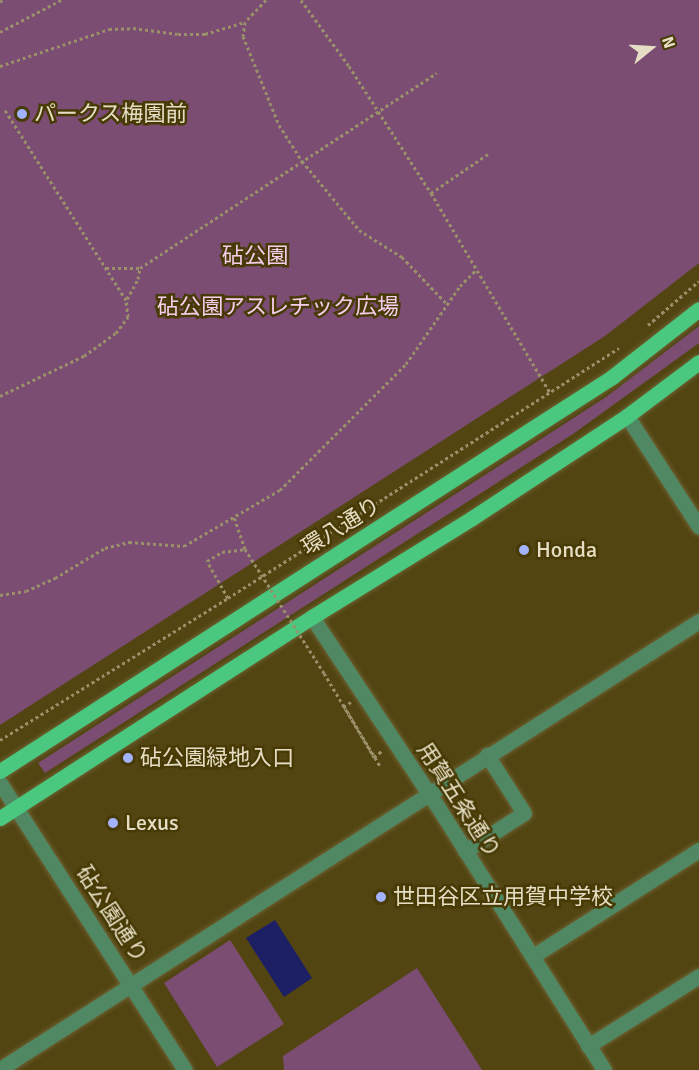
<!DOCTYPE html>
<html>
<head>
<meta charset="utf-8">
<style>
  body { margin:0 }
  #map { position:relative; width:699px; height:1070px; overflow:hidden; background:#524512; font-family:Signika,"Noto Sans JP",sans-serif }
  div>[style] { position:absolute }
  .green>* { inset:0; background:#7b4d72 }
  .water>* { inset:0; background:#1d1f65 }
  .path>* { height:3px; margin-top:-1.5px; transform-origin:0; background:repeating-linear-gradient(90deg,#9a906a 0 3px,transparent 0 6px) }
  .roads { filter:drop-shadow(0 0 2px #6c6132) drop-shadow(0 0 2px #6c6132) }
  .minor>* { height:15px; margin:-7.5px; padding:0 7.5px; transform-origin:7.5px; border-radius:7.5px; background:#518864 }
  .major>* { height:15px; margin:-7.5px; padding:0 7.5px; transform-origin:7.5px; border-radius:7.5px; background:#4bc87f }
  .path-bridge>* { height:3px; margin-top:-1.5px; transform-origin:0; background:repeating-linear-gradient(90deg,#9a906a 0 3px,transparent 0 6px) }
  .dots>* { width:16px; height:16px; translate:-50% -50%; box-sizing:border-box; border:3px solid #473a04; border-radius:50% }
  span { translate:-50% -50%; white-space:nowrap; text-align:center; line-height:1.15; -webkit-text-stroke:5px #473a04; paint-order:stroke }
  .poi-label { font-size:22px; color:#e5dec5 }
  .left { translate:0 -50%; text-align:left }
  .park-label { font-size:22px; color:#f5cdec }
  .street-label { font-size:22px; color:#e5dec5 }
  .north { position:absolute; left:621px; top:18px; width:60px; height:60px; -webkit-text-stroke:4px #473a04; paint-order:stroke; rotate:72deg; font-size:16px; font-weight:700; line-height:24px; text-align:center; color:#e5dec5 }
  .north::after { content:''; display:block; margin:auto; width:21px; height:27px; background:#e5dec5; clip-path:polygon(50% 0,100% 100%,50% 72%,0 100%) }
</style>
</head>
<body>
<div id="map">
  <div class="green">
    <i style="clip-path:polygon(0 0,699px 0,699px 263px,605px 336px,0 725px)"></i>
    <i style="clip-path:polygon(699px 326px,699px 343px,573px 434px,45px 773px,38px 763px,606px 397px)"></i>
    <i style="clip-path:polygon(230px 940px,284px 1024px,217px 1067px,164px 983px)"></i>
    <i style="clip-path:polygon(417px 968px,482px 1070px,284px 1070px,283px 1056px)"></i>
  </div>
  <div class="water">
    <i style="clip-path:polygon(275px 920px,312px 978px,284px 997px,246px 938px)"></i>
  </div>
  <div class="path">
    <i style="left:266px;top:0;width:30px;rotate:134deg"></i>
    <i style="left:245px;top:22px;width:14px;rotate:98deg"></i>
    <i style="left:243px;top:36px;width:96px;rotate:68deg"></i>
    <i style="left:279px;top:125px;width:43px;rotate:57.4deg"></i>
    <i style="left:302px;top:161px;width:89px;rotate:50.4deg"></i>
    <i style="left:359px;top:230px;width:51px;rotate:32.1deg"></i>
    <i style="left:402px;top:257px;width:65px;rotate:46.2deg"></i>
    <i style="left:301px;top:0;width:82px;rotate:54deg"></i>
    <i style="left:349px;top:66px;width:151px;rotate:57.2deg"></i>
    <i style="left:431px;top:193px;width:233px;rotate:59.2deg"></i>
    <i style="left:0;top:2px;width:3px;rotate:-45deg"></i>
    <i style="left:0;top:32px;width:69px;rotate:-27.7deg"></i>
    <i style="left:0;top:66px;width:115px;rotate:-18.7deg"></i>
    <i style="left:109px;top:29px;width:24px;rotate:-2deg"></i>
    <i style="left:133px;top:28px;width:45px;rotate:7.6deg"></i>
    <i style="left:178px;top:34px;width:27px"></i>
    <i style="left:205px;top:34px;width:42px;rotate:-16.7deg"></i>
    <i style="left:431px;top:193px;width:69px;rotate:-34.4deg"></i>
    <i style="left:106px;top:268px;width:34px"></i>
    <i style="left:127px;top:299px;width:23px;rotate:-61deg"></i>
    <i style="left:138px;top:279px;width:11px;rotate:-80deg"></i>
    <i style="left:140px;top:268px;width:355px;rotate:-33.3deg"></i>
    <i style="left:648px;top:325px;width:67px;rotate:-40.8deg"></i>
    <i style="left:0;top:396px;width:93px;rotate:-25.5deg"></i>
    <i style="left:84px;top:356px;width:39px;rotate:-36deg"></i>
    <i style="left:116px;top:333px;width:20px;rotate:-53deg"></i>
    <i style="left:128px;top:317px;width:17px;rotate:-97deg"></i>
    <i style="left:126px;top:300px;width:225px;rotate:-122.5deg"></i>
    <i style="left:0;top:595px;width:26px;rotate:-9deg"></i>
    <i style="left:26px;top:591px;width:32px;rotate:-24deg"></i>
    <i style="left:55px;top:578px;width:58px;rotate:-31deg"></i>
    <i style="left:105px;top:548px;width:25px;rotate:-14deg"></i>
    <i style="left:129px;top:542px;width:55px;rotate:4.2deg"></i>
    <i style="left:184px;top:546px;width:111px;rotate:-30.3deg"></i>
    <i style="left:280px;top:490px;width:178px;rotate:-45deg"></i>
    <i style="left:406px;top:364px;width:95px;rotate:-55.3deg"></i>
    <i style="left:460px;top:286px;width:23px;rotate:-45deg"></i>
    <i style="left:228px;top:598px;width:43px;rotate:-119.6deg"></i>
    <i style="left:207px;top:561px;width:17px;rotate:-31deg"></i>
    <i style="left:222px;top:552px;width:23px;rotate:-7deg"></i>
    <i style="left:245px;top:549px;width:34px;rotate:-109deg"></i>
    <i style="left:324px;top:673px;width:98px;rotate:59.2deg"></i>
    <i style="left:374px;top:757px;width:11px;rotate:-38deg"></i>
    <i style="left:351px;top:702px;width:8px;rotate:150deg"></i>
    <i style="left:344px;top:706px;width:70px;rotate:59deg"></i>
    <i style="left:0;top:740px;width:269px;rotate:-31.9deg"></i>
    <i style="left:228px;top:598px;width:464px;rotate:-32.6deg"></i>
  </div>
  <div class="roads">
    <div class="minor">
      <i style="left:627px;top:416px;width:132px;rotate:57deg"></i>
      <i style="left:312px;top:617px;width:224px;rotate:56.5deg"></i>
      <i style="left:436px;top:804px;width:315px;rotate:57.7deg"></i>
      <i style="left:0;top:783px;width:341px;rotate:57.2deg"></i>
      <i style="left:465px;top:851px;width:70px;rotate:-32.8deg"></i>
      <i style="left:524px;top:813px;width:69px;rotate:-122.5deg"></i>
      <i style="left:533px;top:956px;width:197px;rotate:-32.6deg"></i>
      <i style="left:588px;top:1046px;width:131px;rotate:-32.2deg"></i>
      <i style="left:0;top:1069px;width:830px;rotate:-32.66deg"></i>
    </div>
    <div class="major">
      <i style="left:0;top:771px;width:728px;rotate:-32.77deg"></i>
      <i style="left:612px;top:377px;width:110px;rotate:-38deg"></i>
      <i style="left:0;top:818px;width:371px;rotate:-32.8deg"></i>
      <i style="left:312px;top:617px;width:188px;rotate:-31.7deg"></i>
      <i style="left:472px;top:518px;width:186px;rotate:-33.3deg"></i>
      <i style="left:627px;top:416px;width:90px;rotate:-36.9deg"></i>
    </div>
  </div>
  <div class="path-bridge">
    <i style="left:245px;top:549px;width:147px;rotate:57.5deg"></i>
  </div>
  <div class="dots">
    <i style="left:22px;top:114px;background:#a2b2fd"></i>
    <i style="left:524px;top:550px;background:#a2b2fd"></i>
    <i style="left:128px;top:758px;background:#a2b2fd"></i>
    <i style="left:113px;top:823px;background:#a2b2fd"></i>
    <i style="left:381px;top:897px;background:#a2b2fd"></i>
  </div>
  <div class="poi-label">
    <span class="left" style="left:34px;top:114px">パークス梅園前</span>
    <span class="left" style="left:536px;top:550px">Honda</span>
    <span class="left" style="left:140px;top:758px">砧公園緑地入口</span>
    <span class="left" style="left:125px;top:823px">Lexus</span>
    <span class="left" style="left:393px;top:897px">世田谷区立用賀中学校</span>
  </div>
  <div class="park-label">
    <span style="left:255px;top:256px">砧公園</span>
    <span style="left:278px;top:307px">砧公園アスレチック広場</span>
  </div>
  <div class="street-label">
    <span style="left:341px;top:526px;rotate:-32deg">環八通り</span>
    <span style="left:459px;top:800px;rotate:57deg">用賀五条通り</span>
    <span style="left:112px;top:914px;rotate:57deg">砧公園通り</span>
  </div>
  <div class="north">N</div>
</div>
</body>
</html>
